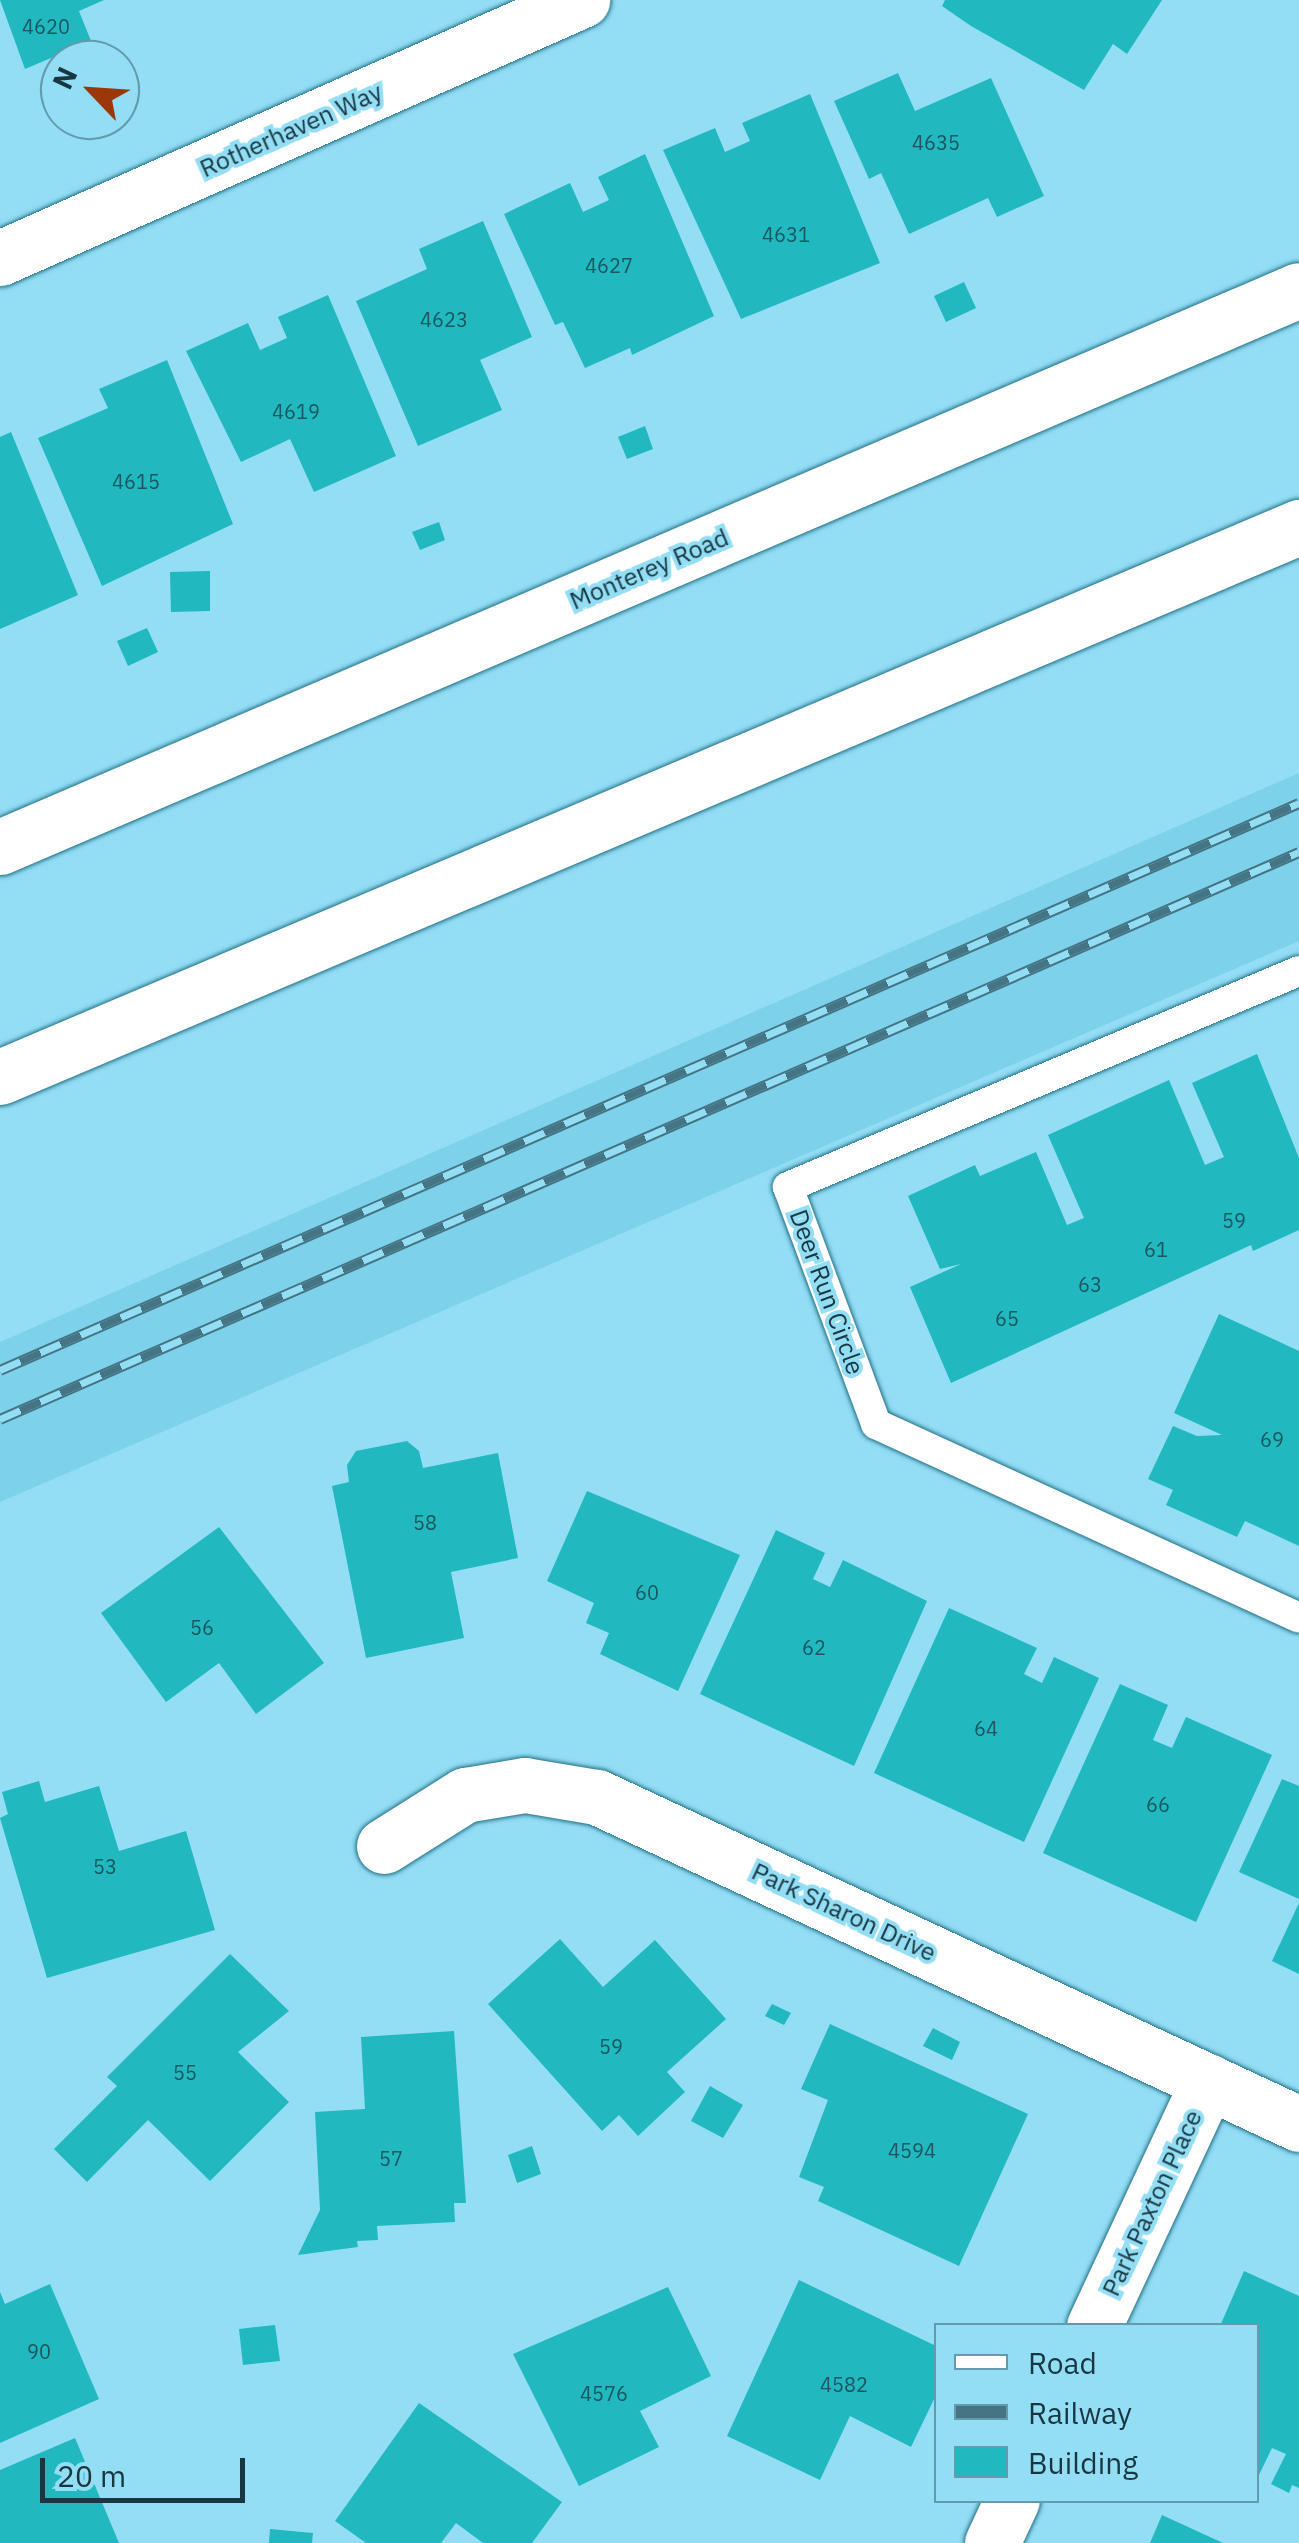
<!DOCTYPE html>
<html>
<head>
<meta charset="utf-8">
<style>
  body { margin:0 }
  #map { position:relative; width:1299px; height:2543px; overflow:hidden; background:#93def5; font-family:"IBM Plex Sans",sans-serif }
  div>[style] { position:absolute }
  .built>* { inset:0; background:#7ed1ea }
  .building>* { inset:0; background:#21b8bf }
  .roads { filter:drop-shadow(0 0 2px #217085) drop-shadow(0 0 2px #217085) }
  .service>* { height:30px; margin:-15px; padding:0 15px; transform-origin:15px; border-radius:15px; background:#fff }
  .minor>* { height:55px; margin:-27.5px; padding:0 27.5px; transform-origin:27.5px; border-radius:27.5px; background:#fff }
  .primary>* { height:55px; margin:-27.5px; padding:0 27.5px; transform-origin:27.5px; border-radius:27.5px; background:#fff }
  .rail>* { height:11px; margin-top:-5.5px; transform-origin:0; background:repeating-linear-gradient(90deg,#93def5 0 22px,#457584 0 44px); box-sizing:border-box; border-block:2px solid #457584 }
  span { translate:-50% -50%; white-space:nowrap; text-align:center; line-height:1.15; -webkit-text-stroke:8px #93def5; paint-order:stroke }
  .number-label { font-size:20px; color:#1a5760 }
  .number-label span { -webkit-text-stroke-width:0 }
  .street-label { font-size:25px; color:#183741 }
  .legend { position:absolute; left:934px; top:2323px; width:325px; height:180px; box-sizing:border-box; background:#93def5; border:2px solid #629bad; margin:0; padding:12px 18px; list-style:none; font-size:30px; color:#183741 }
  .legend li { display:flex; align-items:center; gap:20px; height:50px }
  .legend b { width:50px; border:2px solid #629bad }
  .north { position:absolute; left:40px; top:40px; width:100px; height:100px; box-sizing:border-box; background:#93def5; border:2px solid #629bad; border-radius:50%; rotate:295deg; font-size:28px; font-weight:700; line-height:40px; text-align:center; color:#183741 }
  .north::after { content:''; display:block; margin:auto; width:35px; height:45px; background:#9c370a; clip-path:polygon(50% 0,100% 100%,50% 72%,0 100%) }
  .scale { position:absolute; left:40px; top:2458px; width:205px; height:45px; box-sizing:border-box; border:5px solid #183741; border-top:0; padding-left:12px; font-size:30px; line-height:35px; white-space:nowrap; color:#183741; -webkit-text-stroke:8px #93def5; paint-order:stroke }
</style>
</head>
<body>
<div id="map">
  <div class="built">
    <i style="clip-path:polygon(1299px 773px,1299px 941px,0 1502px,0 1342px)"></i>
  </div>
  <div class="building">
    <i style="clip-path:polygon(0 0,104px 0,79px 11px,91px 41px,25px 69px)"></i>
    <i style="clip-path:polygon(945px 0,1162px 0,1127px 54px,1113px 44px,1084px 90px,971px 26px,942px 6px)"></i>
    <i style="clip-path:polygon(898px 73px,915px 111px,991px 78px,1044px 196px,997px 217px,988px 198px,909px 234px,881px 173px,869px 179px,834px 101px)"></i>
    <i style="clip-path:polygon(810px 94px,880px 263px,741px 319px,663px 150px,715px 128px,725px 152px,750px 141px,742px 123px)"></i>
    <i style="clip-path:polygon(645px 154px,714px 316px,632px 355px,630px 348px,585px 368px,563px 322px,555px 325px,504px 214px,570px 183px,583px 212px,609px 200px,598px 177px)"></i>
    <i style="clip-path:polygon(483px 221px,532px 337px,480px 360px,502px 410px,418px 446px,356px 301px,427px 269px,419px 249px)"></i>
    <i style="clip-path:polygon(964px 282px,976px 308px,946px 322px,934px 296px)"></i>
    <i style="clip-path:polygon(328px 295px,396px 456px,314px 492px,290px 439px,241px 462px,186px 351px,248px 323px,260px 350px,287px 338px,278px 317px)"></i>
    <i style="clip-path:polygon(167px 360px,233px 524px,102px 586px,38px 438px,108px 408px,99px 389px)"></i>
    <i style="clip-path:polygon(645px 426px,653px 449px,627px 459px,618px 437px)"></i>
    <i style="clip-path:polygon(11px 432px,78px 595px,0 629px,0 437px)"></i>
    <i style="clip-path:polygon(439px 522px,445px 540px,420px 550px,412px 532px)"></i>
    <i style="clip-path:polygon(210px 571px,210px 611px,171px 612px,170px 572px)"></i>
    <i style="clip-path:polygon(147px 628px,158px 652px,128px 666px,117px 641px)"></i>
    <i style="clip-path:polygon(1257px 1054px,1299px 1158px,1299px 1230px,1253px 1251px,1251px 1245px,951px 1383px,910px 1287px,961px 1264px,940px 1269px,908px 1196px,975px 1165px,980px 1176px,1036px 1152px,1067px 1225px,1084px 1218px,1048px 1135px,1169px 1080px,1205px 1165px,1224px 1157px,1192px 1083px)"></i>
    <i style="clip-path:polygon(1219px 1314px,1299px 1351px,1299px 1546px,1245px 1521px,1237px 1537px,1166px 1505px,1173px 1490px,1148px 1479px,1173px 1426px,1197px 1436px,1222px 1435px,1174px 1413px)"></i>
    <i style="clip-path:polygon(407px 1441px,419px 1451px,423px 1468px,498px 1453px,518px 1558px,451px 1572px,464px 1638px,366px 1658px,332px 1486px,349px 1482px,347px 1465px,356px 1451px)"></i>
    <i style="clip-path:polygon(587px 1491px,740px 1555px,678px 1691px,600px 1654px,609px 1633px,586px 1623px,594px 1603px,547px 1581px)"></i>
    <i style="clip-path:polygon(219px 1527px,324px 1663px,256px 1714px,219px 1663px,166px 1702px,101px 1613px)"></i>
    <i style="clip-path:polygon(776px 1530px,825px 1553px,813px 1579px,830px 1587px,843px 1560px,927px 1601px,854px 1766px,700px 1694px)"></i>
    <i style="clip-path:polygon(949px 1608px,1037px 1648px,1024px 1674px,1042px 1683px,1054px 1657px,1099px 1678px,1024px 1842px,874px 1773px)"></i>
    <i style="clip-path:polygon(1120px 1684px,1168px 1705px,1153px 1740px,1172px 1748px,1186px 1717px,1272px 1755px,1196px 1922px,1043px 1853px)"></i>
    <i style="clip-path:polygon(1282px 1779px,1299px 1786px,1299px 1899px,1239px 1872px)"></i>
    <i style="clip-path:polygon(39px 1781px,45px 1802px,99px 1786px,119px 1851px,186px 1831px,215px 1930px,47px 1978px,0 1818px,8px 1814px,2px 1792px)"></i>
    <i style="clip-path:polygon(1299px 1903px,1299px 1974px,1272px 1961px)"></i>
    <i style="clip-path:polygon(560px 1939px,603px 1987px,655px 1940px,726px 2019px,667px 2072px,685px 2092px,638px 2136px,619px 2115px,602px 2131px,488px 2004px)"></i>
    <i style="clip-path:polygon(230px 1954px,289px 2011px,238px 2052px,289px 2102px,210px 2181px,148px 2120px,87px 2182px,54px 2149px,117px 2086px,107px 2077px)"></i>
    <i style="clip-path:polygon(772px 2004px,791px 2013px,784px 2025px,765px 2016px)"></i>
    <i style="clip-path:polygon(830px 2024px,1028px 2114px,959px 2266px,818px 2201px,824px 2187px,799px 2177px,828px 2100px,801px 2089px)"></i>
    <i style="clip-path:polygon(933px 2028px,960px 2042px,952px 2060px,923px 2046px)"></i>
    <i style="clip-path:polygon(454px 2031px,466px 2203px,454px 2203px,455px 2222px,377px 2226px,378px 2240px,357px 2241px,358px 2247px,298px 2255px,320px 2210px,315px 2112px,365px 2109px,361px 2037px)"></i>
    <i style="clip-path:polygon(710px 2086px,743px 2105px,723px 2138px,691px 2121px)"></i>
    <i style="clip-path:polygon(532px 2146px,541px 2174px,517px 2183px,508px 2155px)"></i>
    <i style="clip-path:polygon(1244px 2271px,1299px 2296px,1299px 2488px,1292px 2485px,1289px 2493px,1271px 2484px,1286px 2454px,1272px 2448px,1256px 2481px,1256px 2326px,1220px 2326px)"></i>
    <i style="clip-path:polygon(799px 2280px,936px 2346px,936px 2395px,911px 2447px,850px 2416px,820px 2480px,727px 2436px)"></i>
    <i style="clip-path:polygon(50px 2284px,99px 2399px,0 2443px,0 2292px,5px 2304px)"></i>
    <i style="clip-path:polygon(668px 2287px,711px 2376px,640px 2411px,659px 2447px,579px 2486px,513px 2354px)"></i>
    <i style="clip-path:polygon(275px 2325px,280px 2361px,243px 2365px,239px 2329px)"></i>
    <i style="clip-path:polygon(419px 2403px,562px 2502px,532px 2543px,483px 2543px,456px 2523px,441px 2543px,366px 2543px,335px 2521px)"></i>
    <i style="clip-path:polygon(75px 2438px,119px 2543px,0 2543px,0 2470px)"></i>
    <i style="clip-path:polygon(1162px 2515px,1223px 2543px,1150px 2543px)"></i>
    <i style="clip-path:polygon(270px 2529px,313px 2533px,312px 2543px,269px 2543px)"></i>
  </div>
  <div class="roads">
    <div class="service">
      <i style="left:1299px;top:971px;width:555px;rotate:157.09deg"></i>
      <i style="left:788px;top:1187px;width:253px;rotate:69.6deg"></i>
      <i style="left:876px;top:1424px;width:465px;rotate:24.6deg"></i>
    </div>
    <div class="minor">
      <i style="left:0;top:258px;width:637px;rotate:-23.91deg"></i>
      <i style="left:384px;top:1846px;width:96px;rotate:-32.2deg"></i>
      <i style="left:465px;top:1795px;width:61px;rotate:-9.5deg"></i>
      <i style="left:525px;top:1785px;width:73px;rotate:9.5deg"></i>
      <i style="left:597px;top:1797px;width:774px;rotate:24.98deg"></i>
      <i style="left:1094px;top:2326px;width:270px;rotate:-65deg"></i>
      <i style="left:992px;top:2543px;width:47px;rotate:-65.1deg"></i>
    </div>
    <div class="primary">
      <i style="left:0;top:847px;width:1413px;rotate:-23.21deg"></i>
      <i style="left:0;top:1077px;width:1411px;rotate:-22.95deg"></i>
    </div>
  </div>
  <div class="rail">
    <i style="left:0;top:1370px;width:1417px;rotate:-23.58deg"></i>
    <i style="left:0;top:1419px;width:1417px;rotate:-23.58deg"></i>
  </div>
  <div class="number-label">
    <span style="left:46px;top:26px">4620</span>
    <span style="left:936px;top:142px">4635</span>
    <span style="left:786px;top:234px">4631</span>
    <span style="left:609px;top:265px">4627</span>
    <span style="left:444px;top:319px">4623</span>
    <span style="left:296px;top:411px">4619</span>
    <span style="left:136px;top:481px">4615</span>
    <span style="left:1234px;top:1220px">59</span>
    <span style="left:1156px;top:1249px">61</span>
    <span style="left:1090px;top:1284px">63</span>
    <span style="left:1007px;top:1318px">65</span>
    <span style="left:1272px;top:1439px">69</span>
    <span style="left:425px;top:1522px">58</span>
    <span style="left:647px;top:1592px">60</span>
    <span style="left:202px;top:1627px">56</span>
    <span style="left:814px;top:1647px">62</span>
    <span style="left:986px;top:1728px">64</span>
    <span style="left:1158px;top:1804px">66</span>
    <span style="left:105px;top:1866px">53</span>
    <span style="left:611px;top:2046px">59</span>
    <span style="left:185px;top:2072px">55</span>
    <span style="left:912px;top:2150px">4594</span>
    <span style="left:391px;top:2158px">57</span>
    <span style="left:39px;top:2351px">90</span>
    <span style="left:844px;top:2384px">4582</span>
    <span style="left:604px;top:2393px">4576</span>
  </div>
  <div class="street-label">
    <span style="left:291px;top:130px;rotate:-24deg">Rotherhaven Way</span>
    <span style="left:649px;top:569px;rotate:-23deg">Monterey Road</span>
    <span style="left:827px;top:1292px;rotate:70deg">Deer Run Circle</span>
    <span style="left:844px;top:1912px;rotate:25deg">Park Sharon Drive</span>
    <span style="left:1152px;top:2203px;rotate:-65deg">Park Paxton Place</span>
  </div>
  <ul class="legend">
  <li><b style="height:12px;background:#fff"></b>Road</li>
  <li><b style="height:12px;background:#457584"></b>Railway</li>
  <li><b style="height:28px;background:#21b8bf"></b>Building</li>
  </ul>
  <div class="north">N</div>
  <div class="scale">20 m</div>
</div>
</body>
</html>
